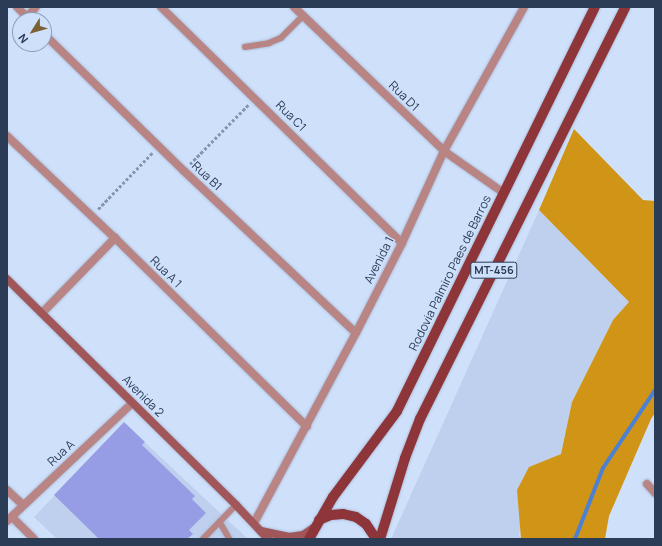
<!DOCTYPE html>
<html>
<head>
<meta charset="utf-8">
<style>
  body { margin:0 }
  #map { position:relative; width:662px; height:546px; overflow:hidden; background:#cfe0fb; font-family:Manrope,sans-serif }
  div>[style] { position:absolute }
  .built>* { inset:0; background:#bed0ee }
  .forest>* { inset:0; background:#d09516 }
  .stream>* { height:4px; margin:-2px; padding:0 2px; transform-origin:2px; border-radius:2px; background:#4b80d5 }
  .building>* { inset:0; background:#969de4 }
  .path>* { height:2.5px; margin-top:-1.25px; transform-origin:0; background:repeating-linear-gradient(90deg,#8596b1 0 3px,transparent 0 5px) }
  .roads { filter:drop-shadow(0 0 1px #abbcd7) drop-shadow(0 0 1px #abbcd7) }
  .lane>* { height:5.5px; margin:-2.75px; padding:0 2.75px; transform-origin:2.75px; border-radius:2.75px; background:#b88484 }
  .street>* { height:8px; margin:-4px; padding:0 4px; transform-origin:4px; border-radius:4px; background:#b88484 }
  .secondary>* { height:8px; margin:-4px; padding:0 4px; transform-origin:4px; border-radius:4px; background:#a15759 }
  .primary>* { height:10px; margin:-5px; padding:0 5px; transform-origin:5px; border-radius:5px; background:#8e353a }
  span { translate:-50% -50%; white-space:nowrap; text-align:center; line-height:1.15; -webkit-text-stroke:3px #cfe0fb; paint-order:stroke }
  .shield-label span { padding:1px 3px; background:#cfe0fb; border:1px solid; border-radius:3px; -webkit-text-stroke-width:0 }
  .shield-label { font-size:11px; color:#2b3c57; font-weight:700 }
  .street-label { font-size:12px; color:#2b3c57 }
  .frame { position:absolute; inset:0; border:8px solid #2b3c57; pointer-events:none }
  .north { position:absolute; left:12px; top:12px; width:40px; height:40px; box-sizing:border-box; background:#cfe0fb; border:1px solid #8d9eb9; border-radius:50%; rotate:233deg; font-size:11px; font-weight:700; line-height:16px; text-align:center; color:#2b3c57 }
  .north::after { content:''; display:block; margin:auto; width:14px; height:18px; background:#7b6032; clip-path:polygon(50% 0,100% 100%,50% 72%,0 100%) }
</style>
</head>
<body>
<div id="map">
  <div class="built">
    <i style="clip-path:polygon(539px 210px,629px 302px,613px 320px,572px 402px,561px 454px,529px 467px,519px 536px,521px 539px,391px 539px)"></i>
    <i style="clip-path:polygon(124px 423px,248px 539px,57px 539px,34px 517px)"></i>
  </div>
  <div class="forest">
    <i style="clip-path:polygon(574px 129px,643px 200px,655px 201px,655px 413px,651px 419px,609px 516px,605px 539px,521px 539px,517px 490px,529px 467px,561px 454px,572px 402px,613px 320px,629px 302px,539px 210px)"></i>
  </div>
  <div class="stream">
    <i style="left:575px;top:539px;width:76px;rotate:-68.5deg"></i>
    <i style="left:603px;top:468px;width:94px;rotate:-56.3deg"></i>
  </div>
  <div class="building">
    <i style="clip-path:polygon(124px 422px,145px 442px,142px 445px,195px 496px,192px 499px,206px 513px,189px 530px,193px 534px,187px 539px,99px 539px,54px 495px)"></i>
  </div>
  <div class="path">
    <i style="left:190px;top:164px;width:83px;rotate:-45.5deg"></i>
    <i style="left:98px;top:209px;width:78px;rotate:-46deg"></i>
  </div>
  <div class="roads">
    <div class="lane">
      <i style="left:245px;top:47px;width:24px;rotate:-9deg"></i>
      <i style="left:269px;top:43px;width:13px;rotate:-23deg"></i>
      <i style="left:281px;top:38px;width:31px;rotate:-45deg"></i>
      <i style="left:220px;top:522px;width:20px;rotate:60deg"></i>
      <i style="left:203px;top:539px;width:47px;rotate:-45.9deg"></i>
    </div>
    <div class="street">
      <i style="left:17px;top:7px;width:18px;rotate:45deg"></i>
      <i style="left:161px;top:7px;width:337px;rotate:44.4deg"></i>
      <i style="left:294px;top:7px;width:208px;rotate:43.8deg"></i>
      <i style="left:444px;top:151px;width:73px;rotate:35deg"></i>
      <i style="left:27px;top:17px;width:13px;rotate:-48deg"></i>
      <i style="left:44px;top:34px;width:196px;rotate:44.4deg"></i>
      <i style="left:184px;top:171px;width:236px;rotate:43.3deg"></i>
      <i style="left:7px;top:136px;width:149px;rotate:43.4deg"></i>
      <i style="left:115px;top:238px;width:269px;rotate:44.5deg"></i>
      <i style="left:42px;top:313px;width:105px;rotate:-45.8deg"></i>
      <i style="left:647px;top:484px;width:12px;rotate:48deg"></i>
      <i style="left:7px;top:490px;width:22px;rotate:43deg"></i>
      <i style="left:12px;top:517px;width:31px;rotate:45deg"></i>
      <i style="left:7px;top:521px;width:172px;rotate:-43.3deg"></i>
      <i style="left:254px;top:523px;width:216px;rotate:-61.8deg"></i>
      <i style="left:356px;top:333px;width:101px;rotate:-62.9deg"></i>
      <i style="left:402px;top:243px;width:101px;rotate:-65.5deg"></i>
      <i style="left:444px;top:151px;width:165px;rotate:-60.9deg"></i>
    </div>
    <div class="secondary">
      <i style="left:7px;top:279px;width:322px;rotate:44.6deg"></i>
      <i style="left:236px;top:505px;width:47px;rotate:46.7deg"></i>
      <i style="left:261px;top:531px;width:29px;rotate:12deg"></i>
      <i style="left:289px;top:537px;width:14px;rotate:-8deg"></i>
      <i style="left:303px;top:535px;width:14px;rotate:-34deg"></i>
    </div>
    <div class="primary">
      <i style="left:319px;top:520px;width:13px;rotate:-23deg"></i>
      <i style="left:331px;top:515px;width:12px;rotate:-5deg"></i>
      <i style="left:343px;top:514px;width:13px;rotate:13deg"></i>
      <i style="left:356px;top:517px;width:12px;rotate:35deg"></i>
      <i style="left:366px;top:524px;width:18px;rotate:56deg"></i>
      <i style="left:309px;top:539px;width:48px;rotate:-60.3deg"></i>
      <i style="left:333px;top:497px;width:107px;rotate:-53.3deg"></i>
      <i style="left:397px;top:411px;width:450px;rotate:-63.9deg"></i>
      <i style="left:380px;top:539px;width:85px;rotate:-72.8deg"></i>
      <i style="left:405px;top:458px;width:42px;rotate:-69deg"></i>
      <i style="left:420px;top:419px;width:460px;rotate:-63.5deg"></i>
    </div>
  </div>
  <div class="shield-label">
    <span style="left:494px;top:270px">MT-456</span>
  </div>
  <div class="street-label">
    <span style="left:404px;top:96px;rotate:44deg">Rua D1</span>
    <span style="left:291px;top:116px;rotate:45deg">Rua C1</span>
    <span style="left:207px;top:176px;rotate:43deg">Rua B1</span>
    <span style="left:379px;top:260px;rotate:-63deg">Avenida 1</span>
    <span style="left:166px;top:272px;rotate:45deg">Rua A 1</span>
    <span style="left:450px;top:273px;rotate:-64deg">Rodovia Palmiro Paes de Barros</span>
    <span style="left:143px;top:396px;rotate:45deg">Avenida 2</span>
    <span style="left:61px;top:453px;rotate:-43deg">Rua A</span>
  </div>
  <div class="frame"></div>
  <div class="north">N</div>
</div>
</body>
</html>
